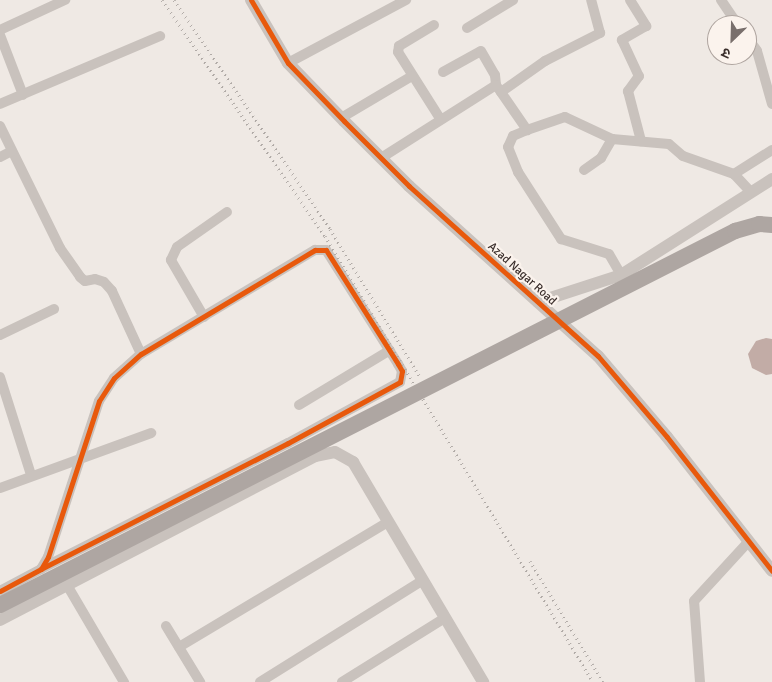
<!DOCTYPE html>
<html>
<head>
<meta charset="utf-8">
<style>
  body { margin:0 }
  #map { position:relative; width:772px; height:682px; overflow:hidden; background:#efe9e4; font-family:Signika,"Noto Sans Devanagari",sans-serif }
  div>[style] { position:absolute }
  .building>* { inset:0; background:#c2aca6 }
  .minor>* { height:10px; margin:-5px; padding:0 5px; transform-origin:5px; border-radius:5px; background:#c9c2bd }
  .tertiary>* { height:12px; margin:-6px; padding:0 6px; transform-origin:6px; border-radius:6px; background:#c9c2bd }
  .rail>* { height:3px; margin-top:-1.5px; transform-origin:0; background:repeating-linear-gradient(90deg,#b1aba7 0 1px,transparent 0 5px) }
  .primary-bridge>* { height:16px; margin:-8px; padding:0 8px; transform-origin:8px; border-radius:8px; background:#aea6a2 }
  .cycleway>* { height:5px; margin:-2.5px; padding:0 2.5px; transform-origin:2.5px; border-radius:2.5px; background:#e8590c }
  span { translate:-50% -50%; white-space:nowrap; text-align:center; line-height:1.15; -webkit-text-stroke:4.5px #fbf3ed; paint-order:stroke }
  .street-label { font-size:12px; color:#3a2e2b }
  .north { position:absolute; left:707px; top:15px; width:50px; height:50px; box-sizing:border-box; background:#fbf3ed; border:1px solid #aea49f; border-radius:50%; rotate:204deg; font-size:14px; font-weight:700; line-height:20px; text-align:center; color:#3a2e2b }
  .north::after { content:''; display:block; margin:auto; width:18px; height:22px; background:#796f6c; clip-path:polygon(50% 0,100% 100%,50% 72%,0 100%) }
</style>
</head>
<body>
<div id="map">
  <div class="building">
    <i style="clip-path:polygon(766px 338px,772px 339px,772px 374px,766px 375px,752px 368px,748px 354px,756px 341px)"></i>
  </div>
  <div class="minor">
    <i style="left:630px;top:0;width:31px;rotate:58deg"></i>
    <i style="left:646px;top:26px;width:28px;rotate:150deg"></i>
    <i style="left:622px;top:40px;width:40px;rotate:65deg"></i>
    <i style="left:639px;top:76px;width:19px;rotate:126deg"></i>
    <i style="left:628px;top:91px;width:52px;rotate:75.4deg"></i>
    <i style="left:721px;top:0;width:30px;rotate:56deg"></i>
    <i style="left:434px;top:25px;width:41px;rotate:149deg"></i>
    <i style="left:399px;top:46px;width:6px;rotate:99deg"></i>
    <i style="left:398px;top:52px;width:80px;rotate:57.7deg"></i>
    <i style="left:467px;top:28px;width:54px;rotate:-31.3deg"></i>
    <i style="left:0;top:30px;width:72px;rotate:-24.8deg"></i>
    <i style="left:0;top:35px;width:64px;rotate:69deg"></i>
    <i style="left:747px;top:37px;width:17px;rotate:54deg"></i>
    <i style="left:757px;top:51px;width:55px;rotate:74.2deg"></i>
    <i style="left:288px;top:63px;width:134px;rotate:-28.1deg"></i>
    <i style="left:443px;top:72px;width:43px;rotate:-28.9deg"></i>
    <i style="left:481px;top:51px;width:28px;rotate:60deg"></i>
    <i style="left:495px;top:75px;width:10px;rotate:84deg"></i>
    <i style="left:496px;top:85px;width:55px;rotate:55.4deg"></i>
    <i style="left:527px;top:130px;width:40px;rotate:-18.9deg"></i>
    <i style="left:565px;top:117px;width:52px;rotate:25.1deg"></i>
    <i style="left:612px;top:139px;width:57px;rotate:5deg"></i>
    <i style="left:669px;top:144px;width:18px;rotate:41deg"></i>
    <i style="left:683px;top:156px;width:54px;rotate:19.4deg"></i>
    <i style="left:734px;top:174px;width:25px;rotate:47deg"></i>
    <i style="left:501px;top:92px;width:54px;rotate:-35.2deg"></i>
    <i style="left:545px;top:61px;width:62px;rotate:-27deg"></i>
    <i style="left:600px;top:33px;width:34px;rotate:-105deg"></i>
    <i style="left:0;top:104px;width:174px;rotate:-23deg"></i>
    <i style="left:341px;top:118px;width:82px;rotate:-30.6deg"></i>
    <i style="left:0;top:126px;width:136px;rotate:63.8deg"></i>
    <i style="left:60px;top:248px;width:35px;rotate:55deg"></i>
    <i style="left:80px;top:277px;width:6px;rotate:39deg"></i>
    <i style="left:85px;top:281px;width:10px;rotate:-11deg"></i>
    <i style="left:95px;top:279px;width:9px;rotate:18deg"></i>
    <i style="left:104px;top:282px;width:12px;rotate:48deg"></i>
    <i style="left:112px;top:291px;width:69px;rotate:65.3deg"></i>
    <i style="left:527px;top:130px;width:15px;rotate:157deg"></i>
    <i style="left:513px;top:136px;width:12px;rotate:114deg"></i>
    <i style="left:508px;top:147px;width:27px;rotate:68deg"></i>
    <i style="left:518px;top:172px;width:80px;rotate:57.3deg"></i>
    <i style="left:561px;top:239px;width:50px;rotate:17.4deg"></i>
    <i style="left:609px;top:254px;width:24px;rotate:60deg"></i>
    <i style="left:0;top:157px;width:13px;rotate:-27deg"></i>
    <i style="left:381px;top:158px;width:136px;rotate:-32.4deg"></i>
    <i style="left:584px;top:170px;width:21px;rotate:-35deg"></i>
    <i style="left:601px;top:158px;width:22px;rotate:-60deg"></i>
    <i style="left:734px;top:174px;width:45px;rotate:-32.3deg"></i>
    <i style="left:204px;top:317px;width:66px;rotate:-120.1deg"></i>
    <i style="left:171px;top:260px;width:14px;rotate:-65deg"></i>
    <i style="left:177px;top:247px;width:61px;rotate:-35deg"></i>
    <i style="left:0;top:335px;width:60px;rotate:-25.7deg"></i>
    <i style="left:0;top:377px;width:103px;rotate:72.4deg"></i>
    <i style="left:299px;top:405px;width:106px;rotate:-31.1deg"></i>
    <i style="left:0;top:488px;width:161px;rotate:-20deg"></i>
    <i style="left:67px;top:585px;width:113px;rotate:59.6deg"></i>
    <i style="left:0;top:591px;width:47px;rotate:-28.2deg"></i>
    <i style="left:41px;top:569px;width:14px;rotate:-60deg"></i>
    <i style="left:48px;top:557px;width:164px;rotate:-71.9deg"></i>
    <i style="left:99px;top:401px;width:27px;rotate:-57deg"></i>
    <i style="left:114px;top:378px;width:36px;rotate:-42deg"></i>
    <i style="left:141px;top:354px;width:203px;rotate:-30.9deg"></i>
    <i style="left:315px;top:250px;width:11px"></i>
    <i style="left:326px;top:250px;width:135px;rotate:57.7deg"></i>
    <i style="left:398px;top:364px;width:8px;rotate:60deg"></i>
    <i style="left:402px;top:371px;width:11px;rotate:100deg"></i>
    <i style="left:400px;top:382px;width:128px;rotate:151.4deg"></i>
    <i style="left:288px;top:443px;width:277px;rotate:153deg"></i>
    <i style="left:166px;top:626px;width:66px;rotate:58.7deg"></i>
    <i style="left:179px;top:647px;width:244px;rotate:-30.9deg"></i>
    <i style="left:260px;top:682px;width:192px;rotate:-32deg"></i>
    <i style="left:342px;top:682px;width:121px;rotate:-31.9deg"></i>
    <i style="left:700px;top:682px;width:81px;rotate:-94.2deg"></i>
    <i style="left:694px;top:601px;width:81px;rotate:-47.5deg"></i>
  </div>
  <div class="tertiary">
    <i style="left:251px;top:0;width:73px;rotate:59.6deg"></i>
    <i style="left:288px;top:63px;width:81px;rotate:46deg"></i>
    <i style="left:344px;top:121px;width:92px;rotate:45deg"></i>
    <i style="left:409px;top:186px;width:254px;rotate:42deg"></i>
    <i style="left:598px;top:356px;width:106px;rotate:49.6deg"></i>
    <i style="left:667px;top:437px;width:170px;rotate:51.9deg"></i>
    <i style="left:538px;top:302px;width:87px;rotate:-18deg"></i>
    <i style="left:621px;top:275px;width:179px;rotate:-32.4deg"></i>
    <i style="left:0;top:620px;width:355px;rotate:-27.5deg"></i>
    <i style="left:315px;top:456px;width:20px;rotate:-11deg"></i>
    <i style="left:335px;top:452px;width:21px;rotate:29deg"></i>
    <i style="left:353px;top:462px;width:256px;rotate:59.4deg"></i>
  </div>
  <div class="rail">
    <i style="left:162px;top:0;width:287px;rotate:55.4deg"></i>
    <i style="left:325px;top:236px;width:520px;rotate:59deg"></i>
    <i style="left:174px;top:0;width:277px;rotate:55.7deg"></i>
    <i style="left:330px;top:229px;width:173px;rotate:58.7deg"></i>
    <i style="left:530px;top:561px;width:141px;rotate:58.9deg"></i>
  </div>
  <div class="primary-bridge">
    <i style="left:0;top:605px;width:825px;rotate:-26.97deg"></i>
    <i style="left:735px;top:231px;width:25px;rotate:-16deg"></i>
    <i style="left:759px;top:224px;width:13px;rotate:4deg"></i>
  </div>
  <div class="cycleway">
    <i style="left:251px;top:0;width:73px;rotate:59.6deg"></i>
    <i style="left:288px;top:63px;width:81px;rotate:46deg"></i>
    <i style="left:344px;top:121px;width:92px;rotate:45deg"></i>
    <i style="left:409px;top:186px;width:254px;rotate:42deg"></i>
    <i style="left:598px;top:356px;width:106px;rotate:49.6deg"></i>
    <i style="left:667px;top:437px;width:170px;rotate:51.9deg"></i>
    <i style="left:0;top:591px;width:47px;rotate:-28.2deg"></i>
    <i style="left:41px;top:569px;width:14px;rotate:-60deg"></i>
    <i style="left:48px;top:557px;width:164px;rotate:-71.9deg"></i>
    <i style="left:99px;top:401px;width:27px;rotate:-57deg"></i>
    <i style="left:114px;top:378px;width:36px;rotate:-42deg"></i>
    <i style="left:141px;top:354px;width:203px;rotate:-30.9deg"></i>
    <i style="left:315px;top:250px;width:11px"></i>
    <i style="left:326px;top:250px;width:135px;rotate:57.7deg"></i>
    <i style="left:398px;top:364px;width:8px;rotate:60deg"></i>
    <i style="left:402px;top:371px;width:11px;rotate:100deg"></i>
    <i style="left:400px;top:382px;width:128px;rotate:151.4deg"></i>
    <i style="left:288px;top:443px;width:277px;rotate:153deg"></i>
  </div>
  <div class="street-label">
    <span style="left:522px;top:274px;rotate:42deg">Azad Nagar Road</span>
  </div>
  <div class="north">उ</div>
</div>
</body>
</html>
